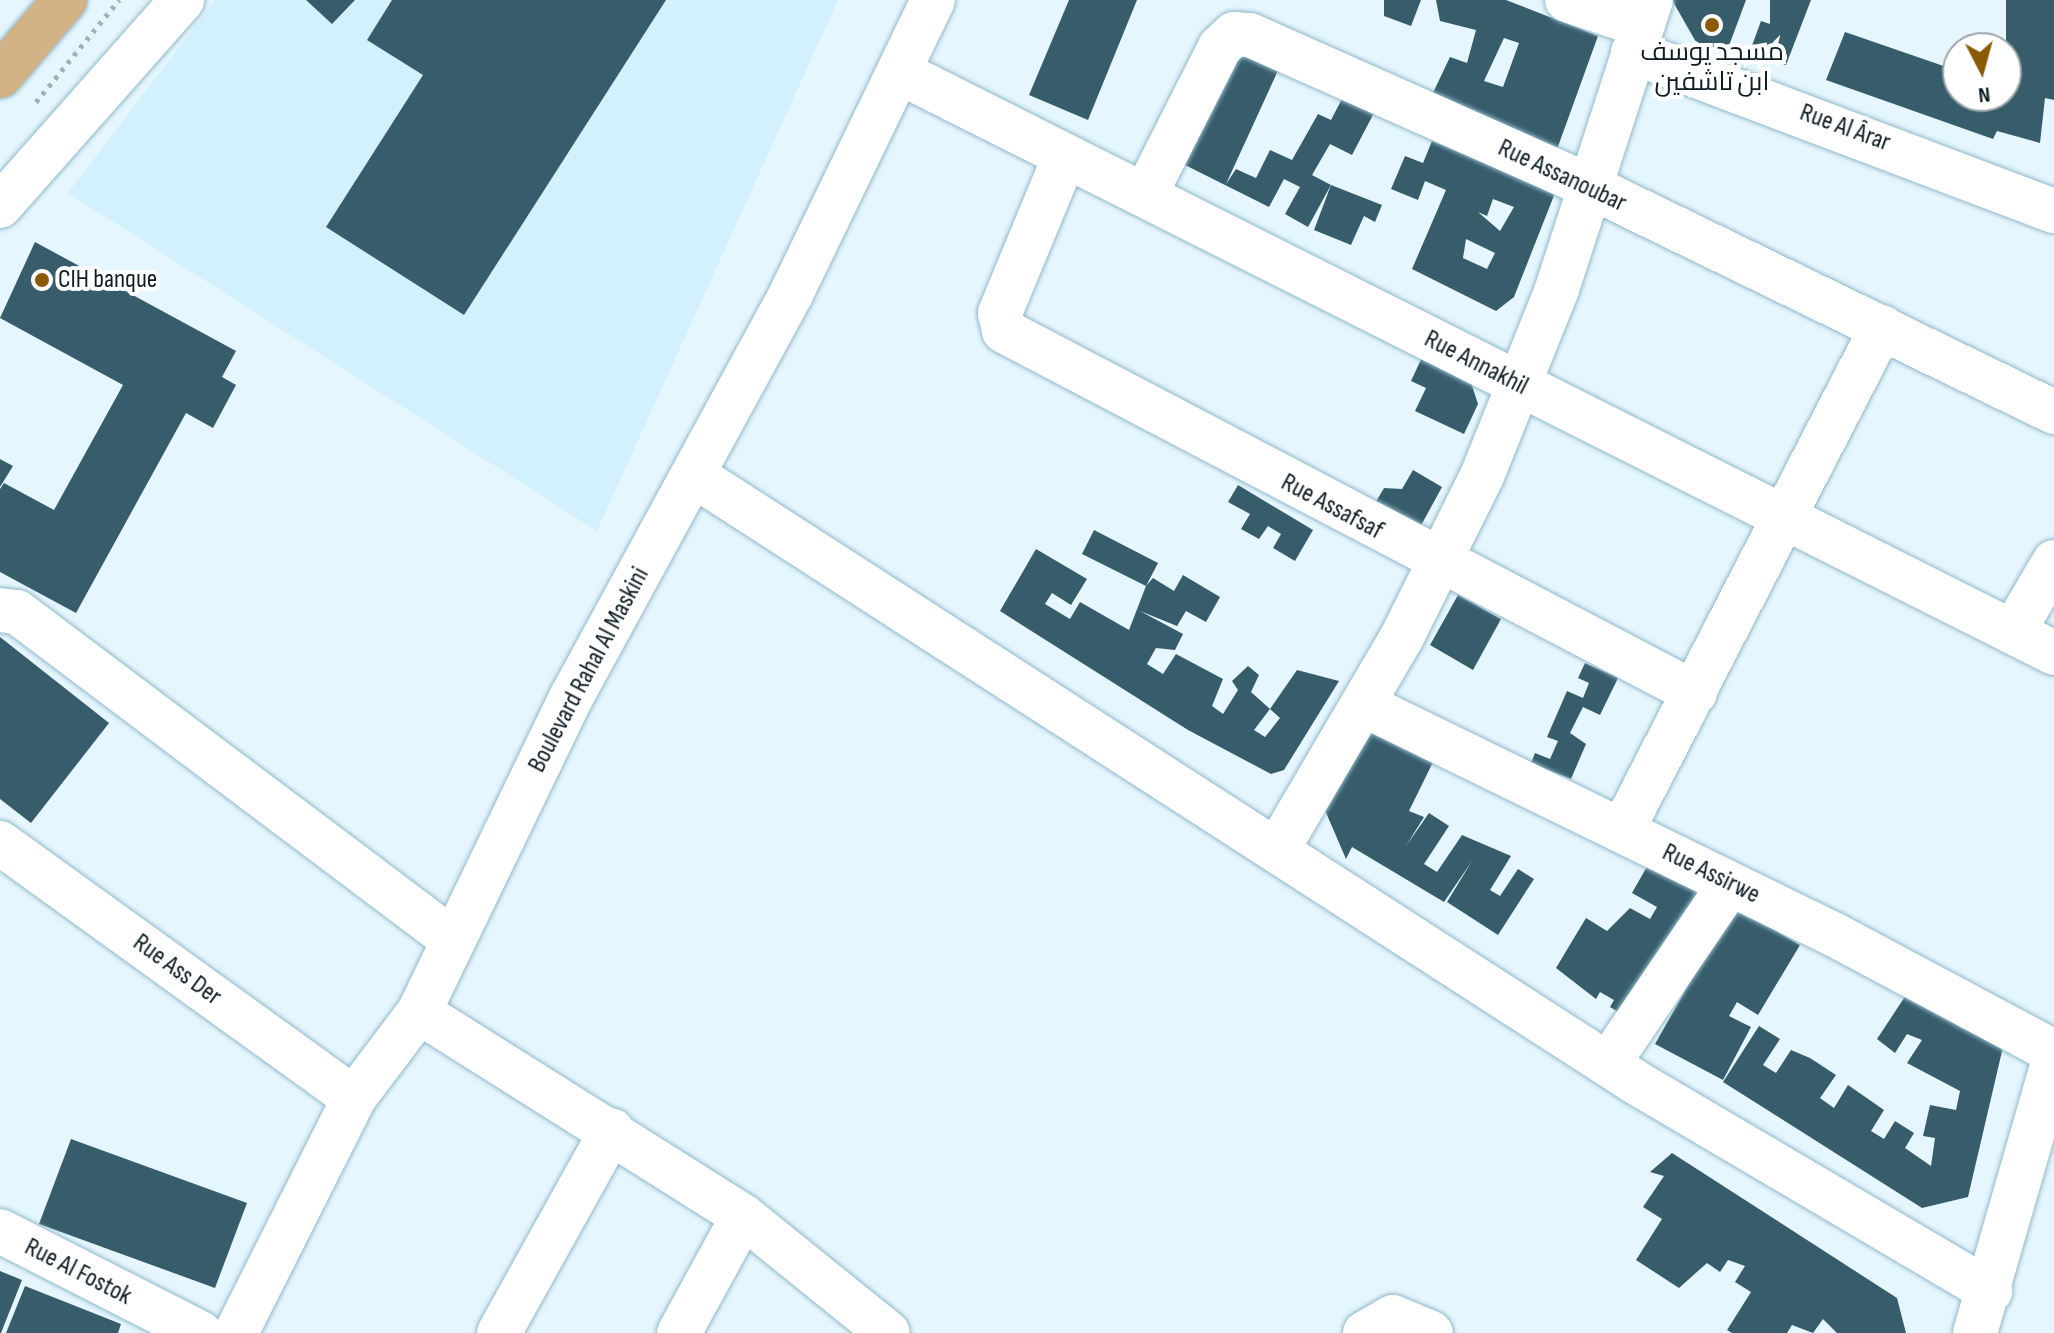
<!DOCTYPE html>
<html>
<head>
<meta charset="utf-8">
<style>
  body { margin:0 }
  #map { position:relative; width:2054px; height:1333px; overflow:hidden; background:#e6f6fe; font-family:"Sofia Sans Condensed",Cairo,sans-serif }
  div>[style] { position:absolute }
  .built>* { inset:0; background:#d3f0fe }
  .building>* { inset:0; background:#375d6c }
  .path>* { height:5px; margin-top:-2.5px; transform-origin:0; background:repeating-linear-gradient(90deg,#a0b0b7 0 4px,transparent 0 10px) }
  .roads { filter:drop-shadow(0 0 2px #90b9ca) drop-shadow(0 0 2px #90b9ca) }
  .minor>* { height:44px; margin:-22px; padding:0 22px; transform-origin:22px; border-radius:22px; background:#fff }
  .major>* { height:44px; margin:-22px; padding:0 22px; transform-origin:22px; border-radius:22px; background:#d3b286 }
  .dots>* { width:22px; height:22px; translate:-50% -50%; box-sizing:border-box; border:4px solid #fff; border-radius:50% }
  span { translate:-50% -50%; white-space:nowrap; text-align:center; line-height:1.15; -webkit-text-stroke:8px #fff; paint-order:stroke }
  .poi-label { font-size:26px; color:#0d1d24 }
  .left { translate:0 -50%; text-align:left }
  .street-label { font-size:26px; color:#0d1d24 }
  .north { position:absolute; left:1942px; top:32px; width:80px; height:80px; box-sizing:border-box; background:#fff; border:2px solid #9ea5a7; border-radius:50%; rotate:174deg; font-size:22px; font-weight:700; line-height:32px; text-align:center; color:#0d1d24 }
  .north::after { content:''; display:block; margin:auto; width:28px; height:36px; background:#8b5902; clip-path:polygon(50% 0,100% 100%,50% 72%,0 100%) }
</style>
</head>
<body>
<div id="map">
  <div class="built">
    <i style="clip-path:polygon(215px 0,838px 0,597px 531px,68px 193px)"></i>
  </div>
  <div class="building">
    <i style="clip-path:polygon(306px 0,355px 0,332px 24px)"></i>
    <i style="clip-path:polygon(392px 0,666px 0,464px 315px,326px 227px,423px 75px,367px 40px)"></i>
    <i style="clip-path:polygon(1069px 0,1137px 0,1088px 120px,1029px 95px)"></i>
    <i style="clip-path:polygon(1384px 0,1421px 0,1411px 26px,1384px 16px)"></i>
    <i style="clip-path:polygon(evenodd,1436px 0,1506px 0,1598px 36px,1556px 152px,1431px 97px,1450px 57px,1467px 63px,1476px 30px,1440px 21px,1436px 0,1504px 38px,1519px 43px,1503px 87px,1484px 81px,1504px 38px)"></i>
    <i style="clip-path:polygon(1672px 0,1746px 0,1727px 51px,1696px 42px)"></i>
    <i style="clip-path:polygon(1770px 0,1811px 0,1786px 65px,1750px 51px,1761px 21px,1770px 24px)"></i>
    <i style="clip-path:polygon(2006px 0,2054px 0,2054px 100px,2045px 98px,2040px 143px,1997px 131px,1993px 139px,1826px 80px,1845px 32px,1958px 71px,1958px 96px,2006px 96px)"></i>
    <i style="clip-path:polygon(1234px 43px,1281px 64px,1226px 184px,1236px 169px,1256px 178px,1270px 150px,1292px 160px,1318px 114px,1331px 120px,1344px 95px,1375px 111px,1352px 155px,1330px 144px,1312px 175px,1331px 185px,1308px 227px,1285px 214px,1300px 187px,1284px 179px,1269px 207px,1175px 160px)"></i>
    <i style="clip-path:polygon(evenodd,1432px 141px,1555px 193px,1514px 297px,1496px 311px,1412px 269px,1446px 190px,1425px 181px,1418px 200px,1391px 189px,1405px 156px,1423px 163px,1432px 141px,1493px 199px,1514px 207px,1500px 231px,1478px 212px,1487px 216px,1493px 199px,1432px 141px,1466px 239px,1495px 253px,1487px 269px,1463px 258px,1466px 239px)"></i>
    <i style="clip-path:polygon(1331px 185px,1382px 205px,1375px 222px,1364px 216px,1351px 245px,1314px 230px)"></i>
    <i style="clip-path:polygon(35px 242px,236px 351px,222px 377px,236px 385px,213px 428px,186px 413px,76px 613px,0 572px,0 489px,4px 483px,54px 510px,123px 385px,0 318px)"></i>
    <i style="clip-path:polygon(1425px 351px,1467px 370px,1478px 404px,1464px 434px,1415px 411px,1426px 388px,1411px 381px)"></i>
    <i style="clip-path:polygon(0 459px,13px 466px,0 487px)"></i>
    <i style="clip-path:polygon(1413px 470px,1442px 487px,1412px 542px,1367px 517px,1384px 488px,1402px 489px)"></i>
    <i style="clip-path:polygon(1238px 485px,1313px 530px,1295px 561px,1273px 548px,1281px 534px,1268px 526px,1259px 539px,1241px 529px,1250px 514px,1228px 502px)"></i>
    <i style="clip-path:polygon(evenodd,1094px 530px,1158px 563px,1146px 586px,1153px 578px,1174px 591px,1183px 575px,1220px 597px,1206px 622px,1186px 611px,1177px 626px,1140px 611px,1183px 634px,1175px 650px,1156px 648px,1147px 664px,1163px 674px,1176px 654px,1223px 679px,1212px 706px,1223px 714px,1238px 690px,1232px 681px,1248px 666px,1259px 675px,1251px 692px,1270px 709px,1297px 670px,1339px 681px,1284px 770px,1271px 774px,1188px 730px,1000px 611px,1036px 549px,1087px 579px,1071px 605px,1052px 593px,1045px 604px,1070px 619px,1080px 602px,1129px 630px,1146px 586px,1082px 554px,1094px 530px,1270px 709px,1280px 718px,1265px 737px,1254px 730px,1270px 709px)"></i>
    <i style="clip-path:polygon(1458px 595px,1501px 619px,1473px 670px,1430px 645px)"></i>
    <i style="clip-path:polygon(0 637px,109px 723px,31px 823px,0 799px)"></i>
    <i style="clip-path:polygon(1585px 663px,1618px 678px,1600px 715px,1583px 707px,1570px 733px,1586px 744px,1571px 779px,1531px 763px,1535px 753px,1550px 759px,1558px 741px,1547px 737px,1567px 691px,1583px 698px,1589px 683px,1578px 678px)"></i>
    <i style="clip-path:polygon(1362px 722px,1436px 756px,1409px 811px,1424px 817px,1406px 846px,1429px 813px,1449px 826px,1424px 864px,1437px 872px,1462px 835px,1511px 856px,1490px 890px,1500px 896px,1518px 869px,1534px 879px,1498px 935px,1447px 902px,1472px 861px,1444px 902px,1352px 847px,1346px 859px,1321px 801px)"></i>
    <i style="clip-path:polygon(1649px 863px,1698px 892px,1620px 1013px,1610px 1007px,1614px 1000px,1600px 992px,1596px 999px,1556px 968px,1586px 918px,1607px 931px,1630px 908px,1650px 919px,1657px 907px,1632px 893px)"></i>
    <i style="clip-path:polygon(1733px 906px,1800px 945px,1758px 1015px,1737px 1002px,1729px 1016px,1751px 1027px,1723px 1080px,1655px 1044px)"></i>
    <i style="clip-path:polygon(1906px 995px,2003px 1047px,1968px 1197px,1922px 1208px,1723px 1082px,1759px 1026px,1780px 1039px,1763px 1065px,1776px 1073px,1791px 1050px,1810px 1058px,1836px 1075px,1820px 1098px,1834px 1108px,1848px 1085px,1884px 1110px,1871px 1131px,1884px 1139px,1895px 1121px,1914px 1133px,1905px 1148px,1931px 1166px,1935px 1138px,1923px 1136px,1930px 1105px,1956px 1110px,1960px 1091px,1907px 1063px,1922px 1040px,1907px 1034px,1895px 1053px,1877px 1039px)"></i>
    <i style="clip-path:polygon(71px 1139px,247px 1203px,215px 1288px,39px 1224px)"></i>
    <i style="clip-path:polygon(1672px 1153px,1897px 1298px,1906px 1333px,1837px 1333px,1823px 1319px,1813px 1333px,1792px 1325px,1787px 1333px,1732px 1333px,1727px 1330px,1751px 1292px,1735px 1282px,1745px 1266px,1728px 1260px,1720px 1272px,1707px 1263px,1679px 1288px,1636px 1260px,1662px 1219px,1643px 1207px,1664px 1176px,1650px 1172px)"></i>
    <i style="clip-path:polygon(0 1271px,22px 1280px,1px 1333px,0 1333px)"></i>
    <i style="clip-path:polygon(25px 1286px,121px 1324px,118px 1333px,6px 1333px)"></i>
  </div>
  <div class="path">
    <i style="left:36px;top:102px;width:132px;rotate:-50.9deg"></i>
  </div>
  <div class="roads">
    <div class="minor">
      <i style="left:1567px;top:0;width:78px;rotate:18.7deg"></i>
      <i style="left:1633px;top:52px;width:450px;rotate:20.7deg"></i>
      <i style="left:899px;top:72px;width:1293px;rotate:26.7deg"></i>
      <i style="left:1065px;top:156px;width:170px;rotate:112.5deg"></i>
      <i style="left:1000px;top:313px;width:18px;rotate:77deg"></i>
      <i style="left:1004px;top:331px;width:780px;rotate:27.65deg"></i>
      <i style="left:1145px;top:195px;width:166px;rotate:-63.1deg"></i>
      <i style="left:1220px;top:47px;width:19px;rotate:-43deg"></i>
      <i style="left:1234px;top:34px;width:16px;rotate:4deg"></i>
      <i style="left:1250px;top:35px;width:373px;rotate:24deg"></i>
      <i style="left:1591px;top:187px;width:515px;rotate:25.92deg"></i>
      <i style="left:0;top:206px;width:275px;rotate:-48.5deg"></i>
      <i style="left:695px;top:476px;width:1121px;rotate:32.8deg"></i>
      <i style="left:1637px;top:1083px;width:410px;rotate:30.5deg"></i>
      <i style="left:0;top:610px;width:17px;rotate:7deg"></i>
      <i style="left:17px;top:612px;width:546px;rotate:36.95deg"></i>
      <i style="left:2013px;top:632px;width:81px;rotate:-59.6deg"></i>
      <i style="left:1364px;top:705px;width:524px;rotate:26.03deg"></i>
      <i style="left:1835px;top:935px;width:248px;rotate:28.1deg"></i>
      <i style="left:1622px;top:831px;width:567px;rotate:-62.71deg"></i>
      <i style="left:0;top:843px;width:436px;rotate:35.8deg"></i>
      <i style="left:1277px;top:850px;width:245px;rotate:-59.6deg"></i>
      <i style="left:1401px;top:639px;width:182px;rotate:-63.6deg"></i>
      <i style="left:1482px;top:476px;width:201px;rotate:-68.1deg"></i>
      <i style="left:1557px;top:289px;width:304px;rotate:-72deg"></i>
      <i style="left:419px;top:1012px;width:383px;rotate:32.2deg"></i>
      <i style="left:743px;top:1216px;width:186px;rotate:38.9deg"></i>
      <i style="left:1608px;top:1064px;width:217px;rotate:-55.9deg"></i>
      <i style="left:0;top:1231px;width:225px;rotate:27deg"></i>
      <i style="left:236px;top:1333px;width:263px;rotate:-63.3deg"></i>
      <i style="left:354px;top:1098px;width:108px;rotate:-52.9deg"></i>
      <i style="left:419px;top:1012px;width:351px;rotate:-64.2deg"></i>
      <i style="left:572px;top:696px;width:458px;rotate:-61.4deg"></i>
      <i style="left:791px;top:294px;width:326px;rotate:-64.2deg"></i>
      <i style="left:499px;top:1333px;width:232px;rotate:-60.9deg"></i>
      <i style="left:679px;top:1333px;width:133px;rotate:-61.3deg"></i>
      <i style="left:1365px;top:1333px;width:32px;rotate:-30deg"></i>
      <i style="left:1393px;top:1317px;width:41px;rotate:22.8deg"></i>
      <i style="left:1975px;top:1333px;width:285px;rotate:-73.9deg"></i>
    </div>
    <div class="major">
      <i style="left:0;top:76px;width:100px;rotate:-49.5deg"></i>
    </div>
  </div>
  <div class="dots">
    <i style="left:1712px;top:25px;background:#8b5902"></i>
    <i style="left:42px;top:280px;background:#8b5902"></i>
  </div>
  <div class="poi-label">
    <span style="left:1712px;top:68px">مسجد يوسف<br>ابن تاشفين</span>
    <span class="left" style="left:58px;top:280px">CIH banque</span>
  </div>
  <div class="street-label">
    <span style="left:1845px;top:128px;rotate:20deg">Rue Al Ârar</span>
    <span style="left:1562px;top:176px;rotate:25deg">Rue Assanoubar</span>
    <span style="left:1476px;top:363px;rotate:27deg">Rue Annakhil</span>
    <span style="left:1332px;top:507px;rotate:28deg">Rue Assafsaf</span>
    <span style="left:589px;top:670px;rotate:-62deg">Boulevard Rahal Al Maskini</span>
    <span style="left:1711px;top:874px;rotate:26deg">Rue Assirwe</span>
    <span style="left:177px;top:970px;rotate:36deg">Rue Ass Der</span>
    <span style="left:78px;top:1272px;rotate:27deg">Rue Al Fostok</span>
  </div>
  <div class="north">N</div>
</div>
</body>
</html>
